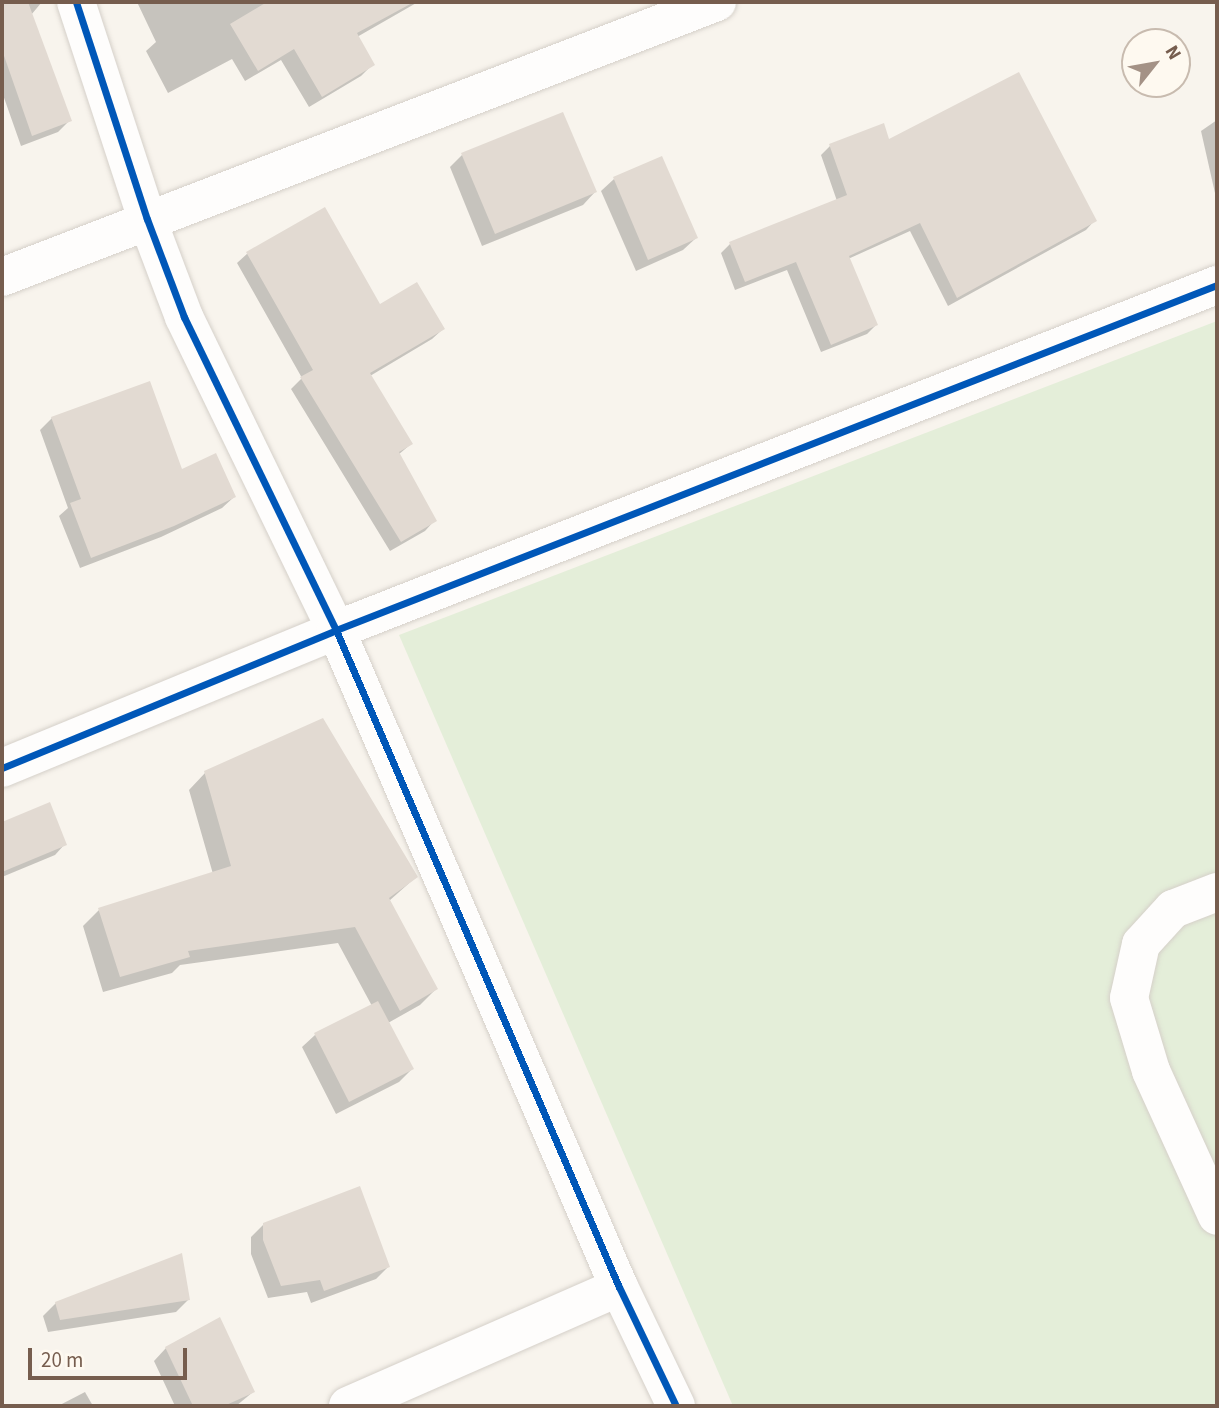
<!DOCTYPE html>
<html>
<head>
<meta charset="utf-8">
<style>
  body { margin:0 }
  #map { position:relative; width:1219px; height:1408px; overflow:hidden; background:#f8f4ed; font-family:"Source Sans 3",sans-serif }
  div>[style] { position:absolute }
  .green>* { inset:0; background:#e4eed9 }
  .shadow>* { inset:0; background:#0003 }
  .building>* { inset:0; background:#e2dad2 }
  .roads { filter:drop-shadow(0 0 2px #d5d0c9) drop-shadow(0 0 2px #d5d0c9) }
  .minor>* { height:38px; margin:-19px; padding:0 19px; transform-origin:19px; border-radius:19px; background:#fefdfc }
  .cycleway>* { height:7px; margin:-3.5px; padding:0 3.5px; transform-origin:3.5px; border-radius:3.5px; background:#0057b8 }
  span { translate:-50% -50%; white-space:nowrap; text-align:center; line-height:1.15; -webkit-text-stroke:5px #fef9f0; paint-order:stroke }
  .frame { position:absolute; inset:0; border:4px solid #765d4e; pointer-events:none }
  .north { position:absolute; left:1121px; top:28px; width:70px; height:70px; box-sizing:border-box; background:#fef9f0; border:2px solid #c8bbaf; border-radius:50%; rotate:59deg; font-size:19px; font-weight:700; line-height:28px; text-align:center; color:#765d4e }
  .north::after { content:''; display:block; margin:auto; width:24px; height:32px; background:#a49286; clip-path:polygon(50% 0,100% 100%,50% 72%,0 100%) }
  .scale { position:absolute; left:28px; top:1348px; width:159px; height:32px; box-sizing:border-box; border:4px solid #765d4e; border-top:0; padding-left:9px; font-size:21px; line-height:24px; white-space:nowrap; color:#765d4e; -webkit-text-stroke:5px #fef9f0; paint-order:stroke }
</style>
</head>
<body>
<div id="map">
  <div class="green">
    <i style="clip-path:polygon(1217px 321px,1217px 1406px,733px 1406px,399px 635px)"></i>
  </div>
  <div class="shadow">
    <i style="clip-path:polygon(2px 2px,42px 2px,31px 15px,70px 120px,58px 132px,21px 146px,2px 92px)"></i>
    <i style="clip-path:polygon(137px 2px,418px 2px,357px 37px,373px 64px,361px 76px,309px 107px,281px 60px,245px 81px,232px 59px,168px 93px,146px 51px,156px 42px)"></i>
    <i style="clip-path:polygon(1217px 120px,1217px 202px,1201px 131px)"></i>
    <i style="clip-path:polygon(888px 142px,1095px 220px,1086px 230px,948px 306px,910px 231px,848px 259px,876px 325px,867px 334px,821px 352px,787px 270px,735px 290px,721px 253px,730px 244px,837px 201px,821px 155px,830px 146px)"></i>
    <i style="clip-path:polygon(462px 155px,595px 192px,583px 205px,482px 246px,450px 167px)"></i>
    <i style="clip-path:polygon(614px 179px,696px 238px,683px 250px,636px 271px,601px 191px)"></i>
    <i style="clip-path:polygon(248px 253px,443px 329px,432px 339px,370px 376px,411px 444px,398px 455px,435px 520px,425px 531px,390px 551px,291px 389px,302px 378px,237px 263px)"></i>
    <i style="clip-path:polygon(52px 418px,181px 472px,234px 497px,222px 508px,161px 537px,80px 568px,59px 516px,68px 508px,40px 430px)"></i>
    <i style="clip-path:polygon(205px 773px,416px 877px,389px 901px,436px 989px,420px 1005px,388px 1023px,412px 1069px,399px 1082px,336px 1114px,302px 1047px,315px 1035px,372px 1006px,338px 943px,180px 965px,172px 973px,103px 992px,83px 926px,99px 910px,213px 874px,189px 790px)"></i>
    <i style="clip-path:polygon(49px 804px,65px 844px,55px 855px,2px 877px,2px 824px)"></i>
    <i style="clip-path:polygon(264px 1224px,388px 1267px,376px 1279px,311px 1303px,307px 1292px,268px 1298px,251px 1254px,251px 1237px)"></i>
    <i style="clip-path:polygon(188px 1300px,176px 1312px,48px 1332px,43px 1316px,56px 1303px)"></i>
    <i style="clip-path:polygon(166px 1348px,253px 1392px,236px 1406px,175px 1406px,154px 1361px)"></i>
    <i style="clip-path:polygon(85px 1392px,93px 1406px,58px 1406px)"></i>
  </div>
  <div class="building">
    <i style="clip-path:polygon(2px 2px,28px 2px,72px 121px,32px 136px,2px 50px)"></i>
    <i style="clip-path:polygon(267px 2px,414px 2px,357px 33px,375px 65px,322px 97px,294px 49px,258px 71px,230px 24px)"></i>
    <i style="clip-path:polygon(1019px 72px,1097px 221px,957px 298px,920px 223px,849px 256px,878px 325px,831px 345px,796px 262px,745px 282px,729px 242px,847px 195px,829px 144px,884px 123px,889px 139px)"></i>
    <i style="clip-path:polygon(563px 112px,597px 192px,495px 234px,461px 153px)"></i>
    <i style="clip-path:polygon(662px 156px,698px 238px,648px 260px,613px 177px)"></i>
    <i style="clip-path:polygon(325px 207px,380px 304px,417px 282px,445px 329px,370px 373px,413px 444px,399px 452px,437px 521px,401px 542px,300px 377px,313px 370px,246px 252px)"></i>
    <i style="clip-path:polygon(150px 381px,182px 469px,216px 453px,236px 497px,174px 526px,91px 558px,70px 503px,81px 499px,51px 417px)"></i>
    <i style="clip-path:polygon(323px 718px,418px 877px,389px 898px,438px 989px,400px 1011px,355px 927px,188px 951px,190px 957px,120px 977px,98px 908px,231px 866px,204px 771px)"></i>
    <i style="clip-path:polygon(50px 802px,67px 845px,2px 872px,2px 822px)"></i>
    <i style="clip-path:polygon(378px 1001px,414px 1069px,349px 1102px,314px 1033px)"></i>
    <i style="clip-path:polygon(360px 1186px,390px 1267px,324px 1291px,320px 1280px,281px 1286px,263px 1240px,263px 1223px)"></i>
    <i style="clip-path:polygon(182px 1253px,190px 1300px,60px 1320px,55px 1302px)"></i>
    <i style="clip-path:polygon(220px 1317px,255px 1392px,224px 1406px,193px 1406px,165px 1347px)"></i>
  </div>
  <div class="roads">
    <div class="minor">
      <i style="left:76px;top:2px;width:228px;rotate:71.9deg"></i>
      <i style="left:147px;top:219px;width:105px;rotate:69.3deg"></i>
      <i style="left:184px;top:317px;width:348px;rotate:64.1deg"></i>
      <i style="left:336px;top:630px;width:715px;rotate:66.7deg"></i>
      <i style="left:619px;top:1287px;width:132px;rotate:64.4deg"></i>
      <i style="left:2px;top:277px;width:766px;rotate:-21.04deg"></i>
      <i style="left:2px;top:768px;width:361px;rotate:-22.4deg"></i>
      <i style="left:336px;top:630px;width:946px;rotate:-21.39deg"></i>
      <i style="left:1217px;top:892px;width:47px;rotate:158.9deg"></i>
      <i style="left:1173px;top:909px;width:47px;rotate:132.4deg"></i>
      <i style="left:1141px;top:944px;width:55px;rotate:102.5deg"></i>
      <i style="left:1129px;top:998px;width:76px;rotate:73.2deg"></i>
      <i style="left:1151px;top:1071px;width:159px;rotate:65.5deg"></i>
      <i style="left:348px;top:1406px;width:296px;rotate:-23.7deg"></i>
    </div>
  </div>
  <div class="cycleway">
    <i style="left:76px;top:2px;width:228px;rotate:71.9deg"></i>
    <i style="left:147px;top:219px;width:105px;rotate:69.3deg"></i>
    <i style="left:184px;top:317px;width:348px;rotate:64.1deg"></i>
    <i style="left:336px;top:630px;width:715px;rotate:66.7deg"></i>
    <i style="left:619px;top:1287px;width:132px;rotate:64.4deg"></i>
    <i style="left:2px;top:768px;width:361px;rotate:-22.4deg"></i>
    <i style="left:336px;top:630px;width:946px;rotate:-21.39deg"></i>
  </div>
  <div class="frame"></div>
  <div class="north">N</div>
  <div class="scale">20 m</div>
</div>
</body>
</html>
